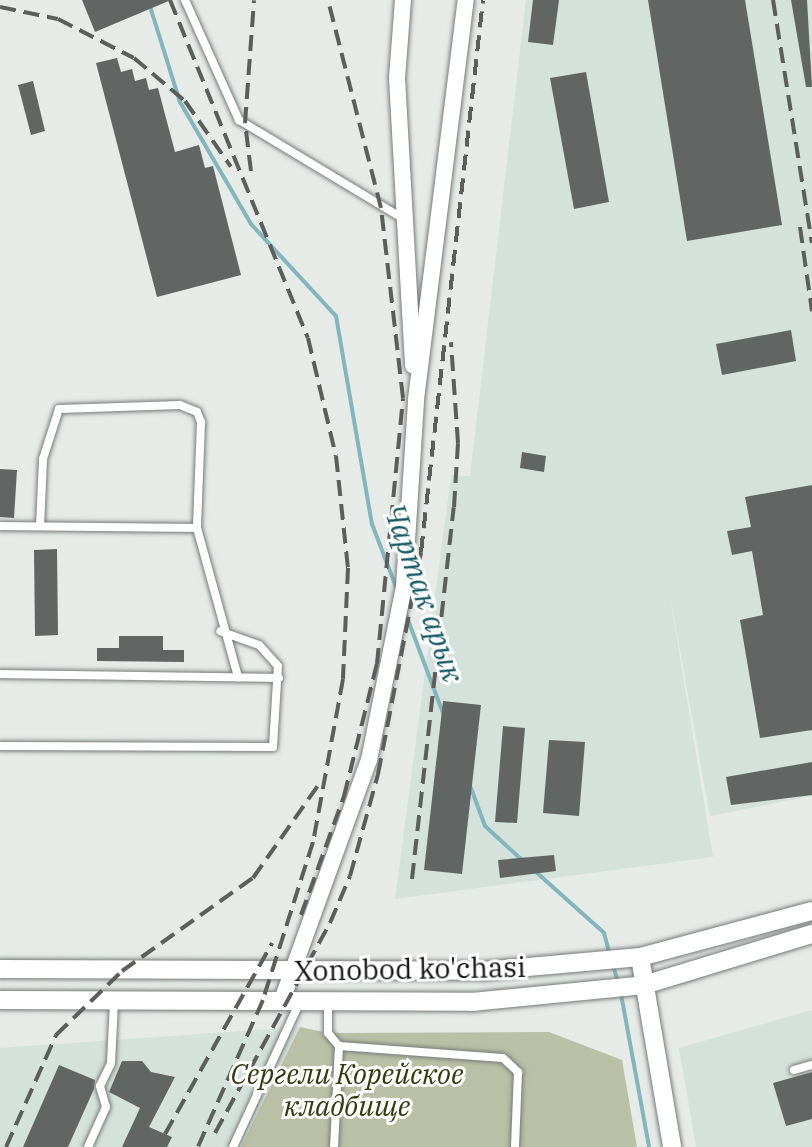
<!DOCTYPE html>
<html>
<head>
<meta charset="utf-8">
<style>
  body { margin:0 }
  #map { position:relative; width:812px; height:1147px; overflow:hidden; background:#e6ebe8; font-family:"IBM Plex Serif",serif }
  div>[style] { position:absolute }
  .built>* { inset:0; background:#d5e2db }
  .green>* { inset:0; background:#b9c0a5 }
  .stream>* { height:4px; margin:-2px; padding:0 2px; transform-origin:2px; border-radius:2px; background:#84b5bc }
  .building>* { inset:0; background:#616665 }
  .roads { filter:drop-shadow(0 0 2px #777c7a) drop-shadow(0 0 2px #777c7a) }
  .service>* { height:8px; margin:-4px; padding:0 4px; transform-origin:4px; border-radius:4px; background:#fff }
  .minor>* { height:16px; margin:-8px; padding:0 8px; transform-origin:8px; border-radius:8px; background:#fff }
  .tertiary>* { height:18px; margin:-9px; padding:0 9px; transform-origin:9px; border-radius:9px; background:#fff }
  .rail>* { height:4px; margin-top:-2px; transform-origin:0; background:repeating-linear-gradient(90deg,#5c5e5c 0 16px,transparent 0 24px) }
  span { translate:-50% -50%; white-space:nowrap; text-align:center; line-height:1.15; -webkit-text-stroke:6px #fff; paint-order:stroke }
  .street-label { font-size:28px; color:#101110 }
  .park-label { font-size:28px; color:#323b0f; font-style:italic }
  .water-label { font-size:30px; color:#145861; font-style:italic }
</style>
</head>
<body>
<div id="map">
  <div class="built">
    <i style="clip-path:polygon(526px 0,812px 0,812px 796px,710px 816px,668px 585px,713px 857px,395px 899px,451px 475px,470px 476px)"></i>
    <i style="clip-path:polygon(812px 1010px,812px 1147px,696px 1147px,679px 1048px)"></i>
    <i style="clip-path:polygon(300px 1027px,241px 1147px,0 1147px,0 1048px)"></i>
  </div>
  <div class="green">
    <i style="clip-path:polygon(300px 1027px,328px 1033px,549px 1032px,622px 1060px,637px 1147px,241px 1147px)"></i>
  </div>
  <div class="stream">
    <i style="left:148px;top:0;width:107px;rotate:72.6deg"></i>
    <i style="left:180px;top:102px;width:141px;rotate:59.8deg"></i>
    <i style="left:251px;top:224px;width:125px;rotate:47.3deg"></i>
    <i style="left:336px;top:316px;width:211px;rotate:80.2deg"></i>
    <i style="left:372px;top:524px;width:73px;rotate:69.1deg"></i>
    <i style="left:405px;top:612px;width:111px;rotate:69.4deg"></i>
    <i style="left:471px;top:788px;width:40px;rotate:69.8deg"></i>
    <i style="left:485px;top:826px;width:50px;rotate:42.6deg"></i>
    <i style="left:535px;top:871px;width:93px;rotate:41.9deg"></i>
    <i style="left:604px;top:933px;width:23px;rotate:75deg"></i>
    <i style="left:612px;top:963px;width:20px;rotate:72deg"></i>
    <i style="left:621px;top:994px;width:156px;rotate:79.6deg"></i>
  </div>
  <div class="building">
    <i style="clip-path:polygon(82px 0,171px 0,95px 32px)"></i>
    <i style="clip-path:polygon(533px 0,559px 0,553px 45px,528px 42px)"></i>
    <i style="clip-path:polygon(648px 0,745px 0,782px 225px,687px 241px)"></i>
    <i style="clip-path:polygon(791px 0,807px 0,812px 87px,806px 87px)"></i>
    <i style="clip-path:polygon(117px 58px,121px 72px,132px 69px,135px 81px,146px 78px,149px 90px,158px 88px,175px 152px,199px 145px,205px 168px,213px 166px,241px 275px,157px 297px,96px 63px)"></i>
    <i style="clip-path:polygon(586px 72px,609px 202px,574px 209px,550px 78px)"></i>
    <i style="clip-path:polygon(33px 81px,45px 131px,31px 135px,18px 85px)"></i>
    <i style="clip-path:polygon(791px 330px,796px 361px,722px 375px,716px 344px)"></i>
    <i style="clip-path:polygon(522px 452px,546px 456px,544px 472px,520px 468px)"></i>
    <i style="clip-path:polygon(0 469px,17px 470px,14px 518px,0 517px)"></i>
    <i style="clip-path:polygon(812px 485px,812px 730px,760px 738px,740px 620px,763px 615px,752px 551px,732px 555px,727px 531px,751px 527px,745px 497px)"></i>
    <i style="clip-path:polygon(57px 549px,58px 635px,35px 636px,34px 550px)"></i>
    <i style="clip-path:polygon(119px 636px,163px 636px,163px 650px,184px 650px,184px 662px,97px 661px,97px 648px,119px 648px)"></i>
    <i style="clip-path:polygon(443px 701px,481px 705px,462px 874px,424px 870px)"></i>
    <i style="clip-path:polygon(503px 726px,525px 728px,517px 823px,495px 822px)"></i>
    <i style="clip-path:polygon(549px 740px,585px 742px,579px 816px,543px 813px)"></i>
    <i style="clip-path:polygon(812px 762px,812px 795px,731px 805px,726px 777px)"></i>
    <i style="clip-path:polygon(554px 855px,556px 871px,500px 878px,498px 860px)"></i>
    <i style="clip-path:polygon(122px 1061px,142px 1061px,151px 1072px,175px 1077px,149px 1127px,172px 1137px,167px 1147px,122px 1147px,140px 1108px,109px 1092px)"></i>
    <i style="clip-path:polygon(59px 1065px,95px 1080px,94px 1089px,68px 1147px,23px 1147px)"></i>
    <i style="clip-path:polygon(812px 1072px,812px 1119px,786px 1126px,773px 1083px)"></i>
  </div>
  <div class="roads">
    <div class="service">
      <i style="left:185px;top:0;width:132px;rotate:65.8deg"></i>
      <i style="left:239px;top:120px;width:190px;rotate:31deg"></i>
      <i style="left:0;top:526px;width:197px;rotate:0.6deg"></i>
      <i style="left:197px;top:528px;width:155px;rotate:74.6deg"></i>
      <i style="left:40px;top:526px;width:67px;rotate:-87.4deg"></i>
      <i style="left:43px;top:459px;width:52px;rotate:-72.3deg"></i>
      <i style="left:59px;top:409px;width:121px;rotate:-1.9deg"></i>
      <i style="left:180px;top:405px;width:18px;rotate:22deg"></i>
      <i style="left:197px;top:412px;width:11px;rotate:68deg"></i>
      <i style="left:201px;top:422px;width:106px;rotate:92.2deg"></i>
      <i style="left:0;top:674px;width:279px;rotate:0.8deg"></i>
      <i style="left:0;top:746px;width:273px;rotate:0.2deg"></i>
      <i style="left:273px;top:747px;width:81px;rotate:-86.5deg"></i>
      <i style="left:278px;top:666px;width:28px;rotate:-132deg"></i>
      <i style="left:259px;top:645px;width:41px;rotate:-160.3deg"></i>
      <i style="left:328px;top:1003px;width:30px;rotate:90deg"></i>
      <i style="left:328px;top:1033px;width:17px;rotate:50deg"></i>
      <i style="left:339px;top:1046px;width:101px;rotate:92.8deg"></i>
      <i style="left:339px;top:1046px;width:164px;rotate:4.2deg"></i>
      <i style="left:503px;top:1058px;width:21px;rotate:43deg"></i>
      <i style="left:518px;top:1072px;width:75px;rotate:92.3deg"></i>
      <i style="left:794px;top:1070px;width:19px;rotate:-16deg"></i>
      <i style="left:88px;top:1147px;width:44px;rotate:-65.8deg"></i>
      <i style="left:106px;top:1107px;width:22px;rotate:-106deg"></i>
      <i style="left:100px;top:1086px;width:25px;rotate:-64deg"></i>
      <i style="left:111px;top:1063px;width:61px;rotate:-87.2deg"></i>
      <i style="left:233px;top:1147px;width:161px;rotate:-65.3deg"></i>
    </div>
    <div class="minor">
      <i style="left:403px;top:0;width:78px;rotate:94.4deg"></i>
      <i style="left:397px;top:78px;width:288px;rotate:86.8deg"></i>
      <i style="left:282px;top:1000px;width:255px;rotate:-70.1deg"></i>
      <i style="left:369px;top:760px;width:177px;rotate:-78.6deg"></i>
      <i style="left:404px;top:587px;width:188px;rotate:-86.3deg"></i>
      <i style="left:416px;top:399px;width:402px;rotate:-82.9deg"></i>
    </div>
    <div class="tertiary">
      <i style="left:640px;top:957px;width:193px;rotate:80.4deg"></i>
      <i style="left:0;top:969px;width:484px;rotate:0.2deg"></i>
      <i style="left:484px;top:971px;width:157px;rotate:-5.1deg"></i>
      <i style="left:640px;top:957px;width:178px;rotate:-15deg"></i>
      <i style="left:0;top:1000px;width:472px;rotate:0.2deg"></i>
      <i style="left:472px;top:1002px;width:173px;rotate:-5.6deg"></i>
      <i style="left:644px;top:985px;width:176px;rotate:-16.9deg"></i>
    </div>
  </div>
  <div class="rail">
    <i style="left:170px;top:0;width:365px;rotate:67.8deg"></i>
    <i style="left:308px;top:338px;width:121px;rotate:76.7deg"></i>
    <i style="left:336px;top:456px;width:113px;rotate:83.9deg"></i>
    <i style="left:348px;top:568px;width:111px;rotate:92.6deg"></i>
    <i style="left:343px;top:679px;width:166px;rotate:100.4deg"></i>
    <i style="left:313px;top:842px;width:166px;rotate:107.6deg"></i>
    <i style="left:263px;top:1000px;width:161px;rotate:113.9deg"></i>
    <i style="left:773px;top:0;width:246px;rotate:80.9deg"></i>
    <i style="left:0;top:7px;width:59px;rotate:11.7deg"></i>
    <i style="left:58px;top:19px;width:85px;rotate:27.2deg"></i>
    <i style="left:134px;top:58px;width:67px;rotate:40.1deg"></i>
    <i style="left:185px;top:101px;width:80px;rotate:55.1deg"></i>
    <i style="left:251px;top:171px;width:48px;rotate:-97.1deg"></i>
    <i style="left:245px;top:123px;width:123px;rotate:-85.8deg"></i>
    <i style="left:800px;top:227px;width:85px;rotate:81.9deg"></i>
    <i style="left:412px;top:879px;width:374px;rotate:-83.6deg"></i>
    <i style="left:454px;top:507px;width:64px;rotate:-86.4deg"></i>
    <i style="left:458px;top:443px;width:101px;rotate:-94deg"></i>
    <i style="left:301px;top:915px;width:127px;rotate:-70.1deg"></i>
    <i style="left:344px;top:796px;width:136px;rotate:-76deg"></i>
    <i style="left:377px;top:664px;width:267px;rotate:-84.4deg"></i>
    <i style="left:403px;top:398px;width:191px;rotate:-96.6deg"></i>
    <i style="left:381px;top:208px;width:215px;rotate:-104.3deg"></i>
    <i style="left:215px;top:1133px;width:239px;rotate:-61.3deg"></i>
    <i style="left:330px;top:923px;width:51px;rotate:-66.9deg"></i>
    <i style="left:350px;top:876px;width:106px;rotate:-74.6deg"></i>
    <i style="left:378px;top:774px;width:226px;rotate:-79deg"></i>
    <i style="left:421px;top:552px;width:555px;rotate:-83.59deg"></i>
    <i style="left:165px;top:1134px;width:219px;rotate:-60.7deg"></i>
    <i style="left:6px;top:1147px;width:123px;rotate:-65.9deg"></i>
    <i style="left:56px;top:1035px;width:92px;rotate:-44.1deg"></i>
    <i style="left:122px;top:971px;width:161px;rotate:-35.4deg"></i>
    <i style="left:253px;top:878px;width:115px;rotate:-54.9deg"></i>
  </div>
  <div class="street-label">
    <span style="left:410px;top:969px;rotate:-1deg">Xonobod ko'chasi</span>
  </div>
  <div class="park-label">
    <span style="left:347px;top:1090px">Сергели Корейское<br>кладбище</span>
  </div>
  <div class="water-label">
    <span style="left:424px;top:593px;rotate:71deg">Чартак арык</span>
  </div>
</div>
</body>
</html>
